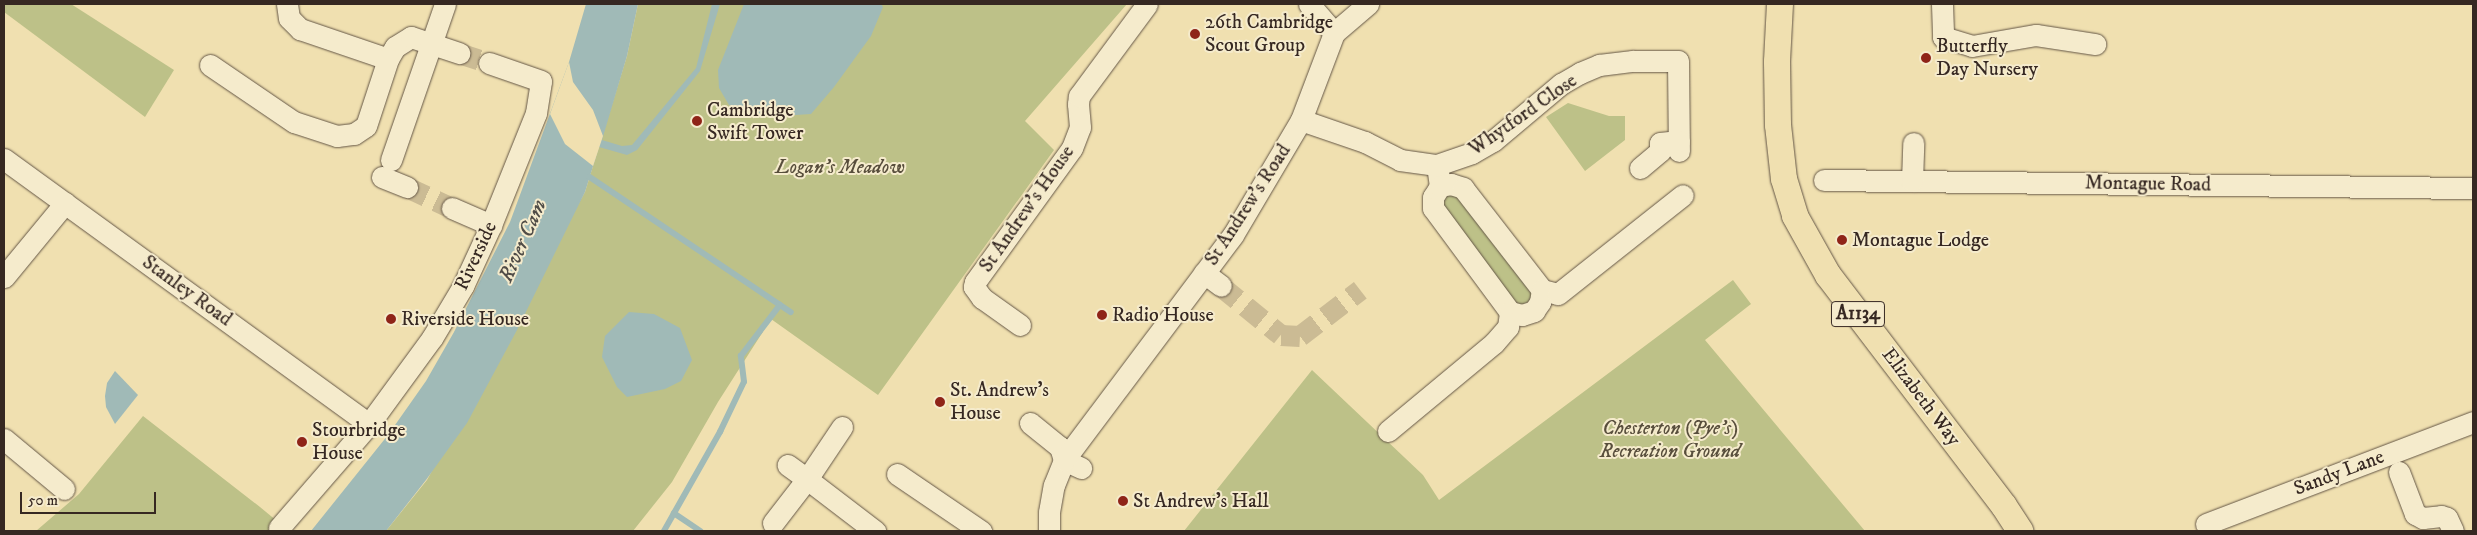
<!DOCTYPE html>
<html>
<head>
<meta charset="utf-8">
<style>
  body { margin:0 }
  #map { position:relative; width:2477px; height:535px; overflow:hidden; background:#f0e0b0; font-family:"IM FELL DW Pica",serif }
  div>[style] { position:absolute }
  .green>* { inset:0; background:#bdc188 }
  .water>* { inset:0; background:#a0bab7 }
  .pier>* { inset:0; background:#f0e0b0 }
  .stream>* { height:5.5px; margin:-2.75px; padding:0 2.75px; transform-origin:2.75px; border-radius:2.75px; background:#a0bab7 }
  .minor-tunnel>* { height:21px; margin-top:-10.5px; transform-origin:0; background:repeating-linear-gradient(90deg,#cbbb94 0 21px,transparent 0 32px) }
  .roads { filter:drop-shadow(0 0 1px #645646) drop-shadow(0 0 1px #645646) }
  .minor>* { height:21px; margin:-10.5px; padding:0 10.5px; transform-origin:10.5px; border-radius:10.5px; background:#f5ebcc }
  .major>* { height:26px; margin:-13px; padding:0 13px; transform-origin:13px; border-radius:13px; background:#f0e0b0 }
  .dots>* { width:14px; height:14px; translate:-50% -50%; box-sizing:border-box; border:2px solid #f5ebcc; border-radius:50% }
  span { translate:-50% -50%; white-space:nowrap; text-align:center; line-height:1.15; -webkit-text-stroke:4px #f5ebcc; paint-order:stroke }
  .shield-label span { padding:1px 4px; background:#f5ebcc; border:1px solid; border-radius:4px; -webkit-text-stroke-width:0 }
  .shield-label { font-size:19px; color:#362822; font-weight:700 }
  .poi-label { font-size:20px; color:#362822 }
  .left { translate:0 -50%; text-align:left }
  .street-label { font-size:20px; color:#362822 }
  .park-label { font-size:20px; color:#584e3c; font-style:italic }
  .water-label { font-size:21px; color:#504c47; font-style:italic }
  .frame { position:absolute; inset:0; border:5px solid #362822; pointer-events:none }
  .scale { position:absolute; left:20px; top:492px; width:136px; height:22px; box-sizing:border-box; border:2px solid #362822; border-top:0; padding-left:6px; font-size:15px; line-height:18px; white-space:nowrap; color:#362822; -webkit-text-stroke:4px #f5ebcc; paint-order:stroke }
</style>
</head>
<body>
<div id="map">
  <div class="green">
    <i style="clip-path:polygon(4px 4px,71px 4px,174px 70px,145px 117px,4px 12px)"></i>
    <i style="clip-path:polygon(638px 4px,1127px 4px,1025px 121px,1054px 150px,878px 395px,771px 319px,718px 402px,672px 482px,633px 531px,386px 531px,427px 480px,585px 192px,627px 56px)"></i>
    <i style="clip-path:polygon(1568px 103px,1609px 116px,1625px 116px,1625px 140px,1585px 171px,1546px 117px)"></i>
    <i style="clip-path:polygon(1456px 193px,1532px 290px,1531px 301px,1516px 307px,1441px 202px,1445px 196px)"></i>
    <i style="clip-path:polygon(1733px 280px,1751px 304px,1705px 340px,1865px 531px,1184px 531px,1312px 370px,1423px 475px,1439px 500px)"></i>
    <i style="clip-path:polygon(143px 416px,260px 507px,289px 531px,36px 531px,79px 494px)"></i>
  </div>
  <div class="water">
    <i style="clip-path:polygon(586px 4px,638px 4px,627px 56px,602px 140px,622px 146px,632px 145px,696px 68px,712px 4px,720px 4px,700px 71px,637px 150px,627px 155px,599px 147px,585px 192px,517px 330px,467px 423px,426px 480px,386px 531px,311px 531px,388px 435px,426px 381px,454px 332px,510px 222px,569px 62px)"></i>
    <i style="clip-path:polygon(744px 4px,881px 4px,883px 7px,871px 36px,834px 87px,811px 114px,780px 116px,750px 112px,729px 105px,719px 88px,718px 70px)"></i>
    <i style="clip-path:polygon(629px 312px,654px 314px,680px 328px,692px 360px,681px 381px,665px 389px,627px 397px,617px 387px,602px 357px,605px 336px)"></i>
    <i style="clip-path:polygon(115px 371px,138px 395px,115px 424px,106px 407px,105px 396px,107px 383px)"></i>
  </div>
  <div class="pier">
    <i style="clip-path:polygon(569px 62px,573px 82px,593px 110px,603px 136px,593px 166px,565px 144px,550px 114px)"></i>
  </div>
  <div class="stream">
    <i style="left:590px;top:177px;width:242px;rotate:33.9deg"></i>
    <i style="left:674px;top:513px;width:32px;rotate:34deg"></i>
    <i style="left:664px;top:531px;width:114px;rotate:-60.5deg"></i>
    <i style="left:720px;top:432px;width:55px;rotate:-64.4deg"></i>
    <i style="left:744px;top:382px;width:26px;rotate:-97deg"></i>
    <i style="left:741px;top:356px;width:64px;rotate:-52.6deg"></i>
  </div>
  <div class="minor-tunnel">
    <i style="left:459px;top:53px;width:32px;rotate:18deg"></i>
    <i style="left:407px;top:187px;width:50px;rotate:25deg"></i>
    <i style="left:1221px;top:286px;width:77px;rotate:39.2deg"></i>
    <i style="left:1281px;top:335px;width:19px;rotate:3deg"></i>
    <i style="left:1300px;top:336px;width:76px;rotate:-37.5deg"></i>
  </div>
  <div class="roads">
    <div class="minor">
      <i style="left:287px;top:4px;width:14px;rotate:82deg"></i>
      <i style="left:289px;top:18px;width:16px;rotate:45deg"></i>
      <i style="left:300px;top:29px;width:93px;rotate:18.8deg"></i>
      <i style="left:388px;top:59px;width:14px;rotate:-60deg"></i>
      <i style="left:395px;top:47px;width:19px;rotate:-32deg"></i>
      <i style="left:411px;top:37px;width:51px;rotate:18.4deg"></i>
      <i style="left:1309px;top:4px;width:38px;rotate:49deg"></i>
      <i style="left:1942px;top:4px;width:33px;rotate:88deg"></i>
      <i style="left:1943px;top:37px;width:30px;rotate:17deg"></i>
      <i style="left:1972px;top:46px;width:65px;rotate:-9.8deg"></i>
      <i style="left:2036px;top:35px;width:60px;rotate:8.7deg"></i>
      <i style="left:210px;top:65px;width:102px;rotate:34.2deg"></i>
      <i style="left:294px;top:122px;width:45px;rotate:18deg"></i>
      <i style="left:337px;top:136px;width:17px;rotate:-7deg"></i>
      <i style="left:354px;top:134px;width:14px;rotate:-34deg"></i>
      <i style="left:366px;top:126px;width:71px;rotate:-71.8deg"></i>
      <i style="left:1301px;top:120px;width:68px;rotate:19deg"></i>
      <i style="left:1365px;top:142px;width:39px;rotate:27deg"></i>
      <i style="left:1400px;top:160px;width:37px;rotate:8deg"></i>
      <i style="left:1437px;top:165px;width:21px;rotate:82deg"></i>
      <i style="left:1440px;top:186px;width:13px;rotate:122deg"></i>
      <i style="left:1433px;top:197px;width:11px;rotate:90deg"></i>
      <i style="left:1433px;top:208px;width:129px;rotate:53.5deg"></i>
      <i style="left:4px;top:159px;width:451px;rotate:36deg"></i>
      <i style="left:391px;top:160px;width:165px;rotate:-70.9deg"></i>
      <i style="left:1437px;top:165px;width:37px;rotate:-19deg"></i>
      <i style="left:1472px;top:153px;width:24px;rotate:-30deg"></i>
      <i style="left:1493px;top:141px;width:89px;rotate:-40deg"></i>
      <i style="left:1561px;top:84px;width:22px;rotate:-30deg"></i>
      <i style="left:1580px;top:73px;width:21px;rotate:-23deg"></i>
      <i style="left:1599px;top:65px;width:34px;rotate:-7deg"></i>
      <i style="left:1633px;top:61px;width:45px"></i>
      <i style="left:1678px;top:61px;width:90px;rotate:89.4deg"></i>
      <i style="left:1640px;top:168px;width:26px;rotate:-40deg"></i>
      <i style="left:1660px;top:151px;width:8px;rotate:-90deg"></i>
      <i style="left:1660px;top:143px;width:19px;rotate:-6deg"></i>
      <i style="left:382px;top:177px;width:27px;rotate:22deg"></i>
      <i style="left:1824px;top:180px;width:649px;rotate:0.71deg"></i>
      <i style="left:1912px;top:181px;width:38px;rotate:-88deg"></i>
      <i style="left:1440px;top:186px;width:11px;rotate:-10deg"></i>
      <i style="left:1451px;top:184px;width:13px;rotate:18deg"></i>
      <i style="left:1463px;top:188px;width:129px;rotate:52.2deg"></i>
      <i style="left:452px;top:208px;width:43px;rotate:23.6deg"></i>
      <i style="left:1204px;top:273px;width:21px;rotate:37deg"></i>
      <i style="left:4px;top:277px;width:96px;rotate:-50.5deg"></i>
      <i style="left:1020px;top:325px;width:47px;rotate:-144.6deg"></i>
      <i style="left:982px;top:298px;width:14px;rotate:-126deg"></i>
      <i style="left:974px;top:287px;width:5px;rotate:-79deg"></i>
      <i style="left:975px;top:282px;width:165px;rotate:-54.1deg"></i>
      <i style="left:1072px;top:148px;width:22px;rotate:-69deg"></i>
      <i style="left:1080px;top:127px;width:23px;rotate:-95deg"></i>
      <i style="left:1078px;top:104px;width:8px;rotate:-83deg"></i>
      <i style="left:1079px;top:96px;width:114px;rotate:-53.5deg"></i>
      <i style="left:1030px;top:423px;width:38px;rotate:39deg"></i>
      <i style="left:1060px;top:447px;width:14px;rotate:73deg"></i>
      <i style="left:1064px;top:460px;width:19px;rotate:25deg"></i>
      <i style="left:842px;top:427px;width:63px;rotate:123.9deg"></i>
      <i style="left:807px;top:479px;width:86px;rotate:37.4deg"></i>
      <i style="left:1388px;top:431px;width:138px;rotate:-39.7deg"></i>
      <i style="left:1494px;top:343px;width:21px;rotate:-49deg"></i>
      <i style="left:1508px;top:327px;width:15px;rotate:-82deg"></i>
      <i style="left:1510px;top:312px;width:12px;rotate:14deg"></i>
      <i style="left:1522px;top:315px;width:13px;rotate:-18deg"></i>
      <i style="left:1534px;top:311px;width:11px;rotate:-56deg"></i>
      <i style="left:1540px;top:302px;width:12px;rotate:-81deg"></i>
      <i style="left:1542px;top:290px;width:16px;rotate:14deg"></i>
      <i style="left:1558px;top:294px;width:159px;rotate:-38.4deg"></i>
      <i style="left:4px;top:439px;width:78px;rotate:39.8deg"></i>
      <i style="left:2399px;top:472px;width:45px;rotate:69.1deg"></i>
      <i style="left:2415px;top:514px;width:9px;rotate:27deg"></i>
      <i style="left:2423px;top:518px;width:18px;rotate:-6deg"></i>
      <i style="left:2441px;top:516px;width:6px;rotate:18deg"></i>
      <i style="left:2447px;top:518px;width:14px;rotate:65deg"></i>
      <i style="left:897px;top:474px;width:102px;rotate:34.2deg"></i>
      <i style="left:773px;top:523px;width:56px;rotate:-52.3deg"></i>
      <i style="left:807px;top:479px;width:24px;rotate:-144deg"></i>
      <i style="left:2206px;top:524px;width:286px;rotate:-20.9deg"></i>
      <i style="left:279px;top:528px;width:138px;rotate:-49.1deg"></i>
      <i style="left:369px;top:424px;width:107px;rotate:-53.8deg"></i>
      <i style="left:432px;top:338px;width:61px;rotate:-59.2deg"></i>
      <i style="left:463px;top:286px;width:67px;rotate:-65.3deg"></i>
      <i style="left:491px;top:225px;width:121px;rotate:-68.1deg"></i>
      <i style="left:536px;top:113px;width:32px;rotate:-81deg"></i>
      <i style="left:541px;top:81px;width:55px;rotate:-160.9deg"></i>
      <i style="left:1049px;top:531px;width:19px;rotate:-90deg"></i>
      <i style="left:1049px;top:512px;width:27px;rotate:-80deg"></i>
      <i style="left:1054px;top:485px;width:27px;rotate:-68deg"></i>
      <i style="left:1064px;top:460px;width:281px;rotate:-53.1deg"></i>
      <i style="left:1233px;top:235px;width:134px;rotate:-59.4deg"></i>
      <i style="left:1301px;top:120px;width:93px;rotate:-69.2deg"></i>
      <i style="left:1334px;top:33px;width:45px;rotate:-40.5deg"></i>
    </div>
    <div class="major">
      <i style="left:1780px;top:4px;width:58px;rotate:93deg"></i>
      <i style="left:1777px;top:62px;width:63px;rotate:89.1deg"></i>
      <i style="left:1778px;top:125px;width:54px;rotate:83.7deg"></i>
      <i style="left:1784px;top:179px;width:39px;rotate:73deg"></i>
      <i style="left:1795px;top:216px;width:68px;rotate:60.8deg"></i>
      <i style="left:1828px;top:275px;width:290px;rotate:52.7deg"></i>
      <i style="left:2004px;top:506px;width:30px;rotate:57deg"></i>
    </div>
  </div>
  <div class="dots">
    <i style="left:1195px;top:34px;background:#8f2418"></i>
    <i style="left:1926px;top:58px;background:#8f2418"></i>
    <i style="left:697px;top:121px;background:#8f2418"></i>
    <i style="left:1842px;top:240px;background:#8f2418"></i>
    <i style="left:1102px;top:315px;background:#8f2418"></i>
    <i style="left:391px;top:319px;background:#8f2418"></i>
    <i style="left:940px;top:402px;background:#8f2418"></i>
    <i style="left:302px;top:442px;background:#8f2418"></i>
    <i style="left:1123px;top:501px;background:#8f2418"></i>
  </div>
  <div class="shield-label">
    <span style="left:1858px;top:314px">A1134</span>
  </div>
  <div class="poi-label">
    <span class="left" style="left:1205px;top:34px">26th Cambridge<br>Scout Group</span>
    <span class="left" style="left:1936px;top:58px">Butterfly<br>Day Nursery</span>
    <span class="left" style="left:707px;top:122px">Cambridge<br>Swift Tower</span>
    <span class="left" style="left:1852px;top:240px">Montague Lodge</span>
    <span class="left" style="left:1112px;top:315px">Radio House</span>
    <span class="left" style="left:401px;top:319px">Riverside House</span>
    <span class="left" style="left:950px;top:402px">St. Andrew's<br>House</span>
    <span class="left" style="left:312px;top:442px">Stourbridge<br>House</span>
    <span class="left" style="left:1133px;top:501px">St Andrew's Hall</span>
  </div>
  <div class="street-label">
    <span style="left:1523px;top:115px;rotate:-35deg">Whytford Close</span>
    <span style="left:2148px;top:184px;rotate:1deg">Montague Road</span>
    <span style="left:1248px;top:205px;rotate:-57deg">St Andrew's Road</span>
    <span style="left:1027px;top:209px;rotate:-55deg">St Andrew's House</span>
    <span style="left:476px;top:256px;rotate:-65deg">Riverside</span>
    <span style="left:187px;top:291px;rotate:36deg">Stanley Road</span>
    <span style="left:1921px;top:397px;rotate:53deg">Elizabeth Way</span>
    <span style="left:2339px;top:473px;rotate:-21deg">Sandy Lane</span>
  </div>
  <div class="park-label">
    <span style="left:840px;top:167px">Logan's Meadow</span>
    <span style="left:1670px;top:440px">Chesterton (Pye's)<br>Recreation Ground</span>
  </div>
  <div class="water-label">
    <span style="left:523px;top:241px;rotate:-66deg">River Cam</span>
  </div>
  <div class="frame"></div>
  <div class="scale">50 m</div>
</div>
</body>
</html>
